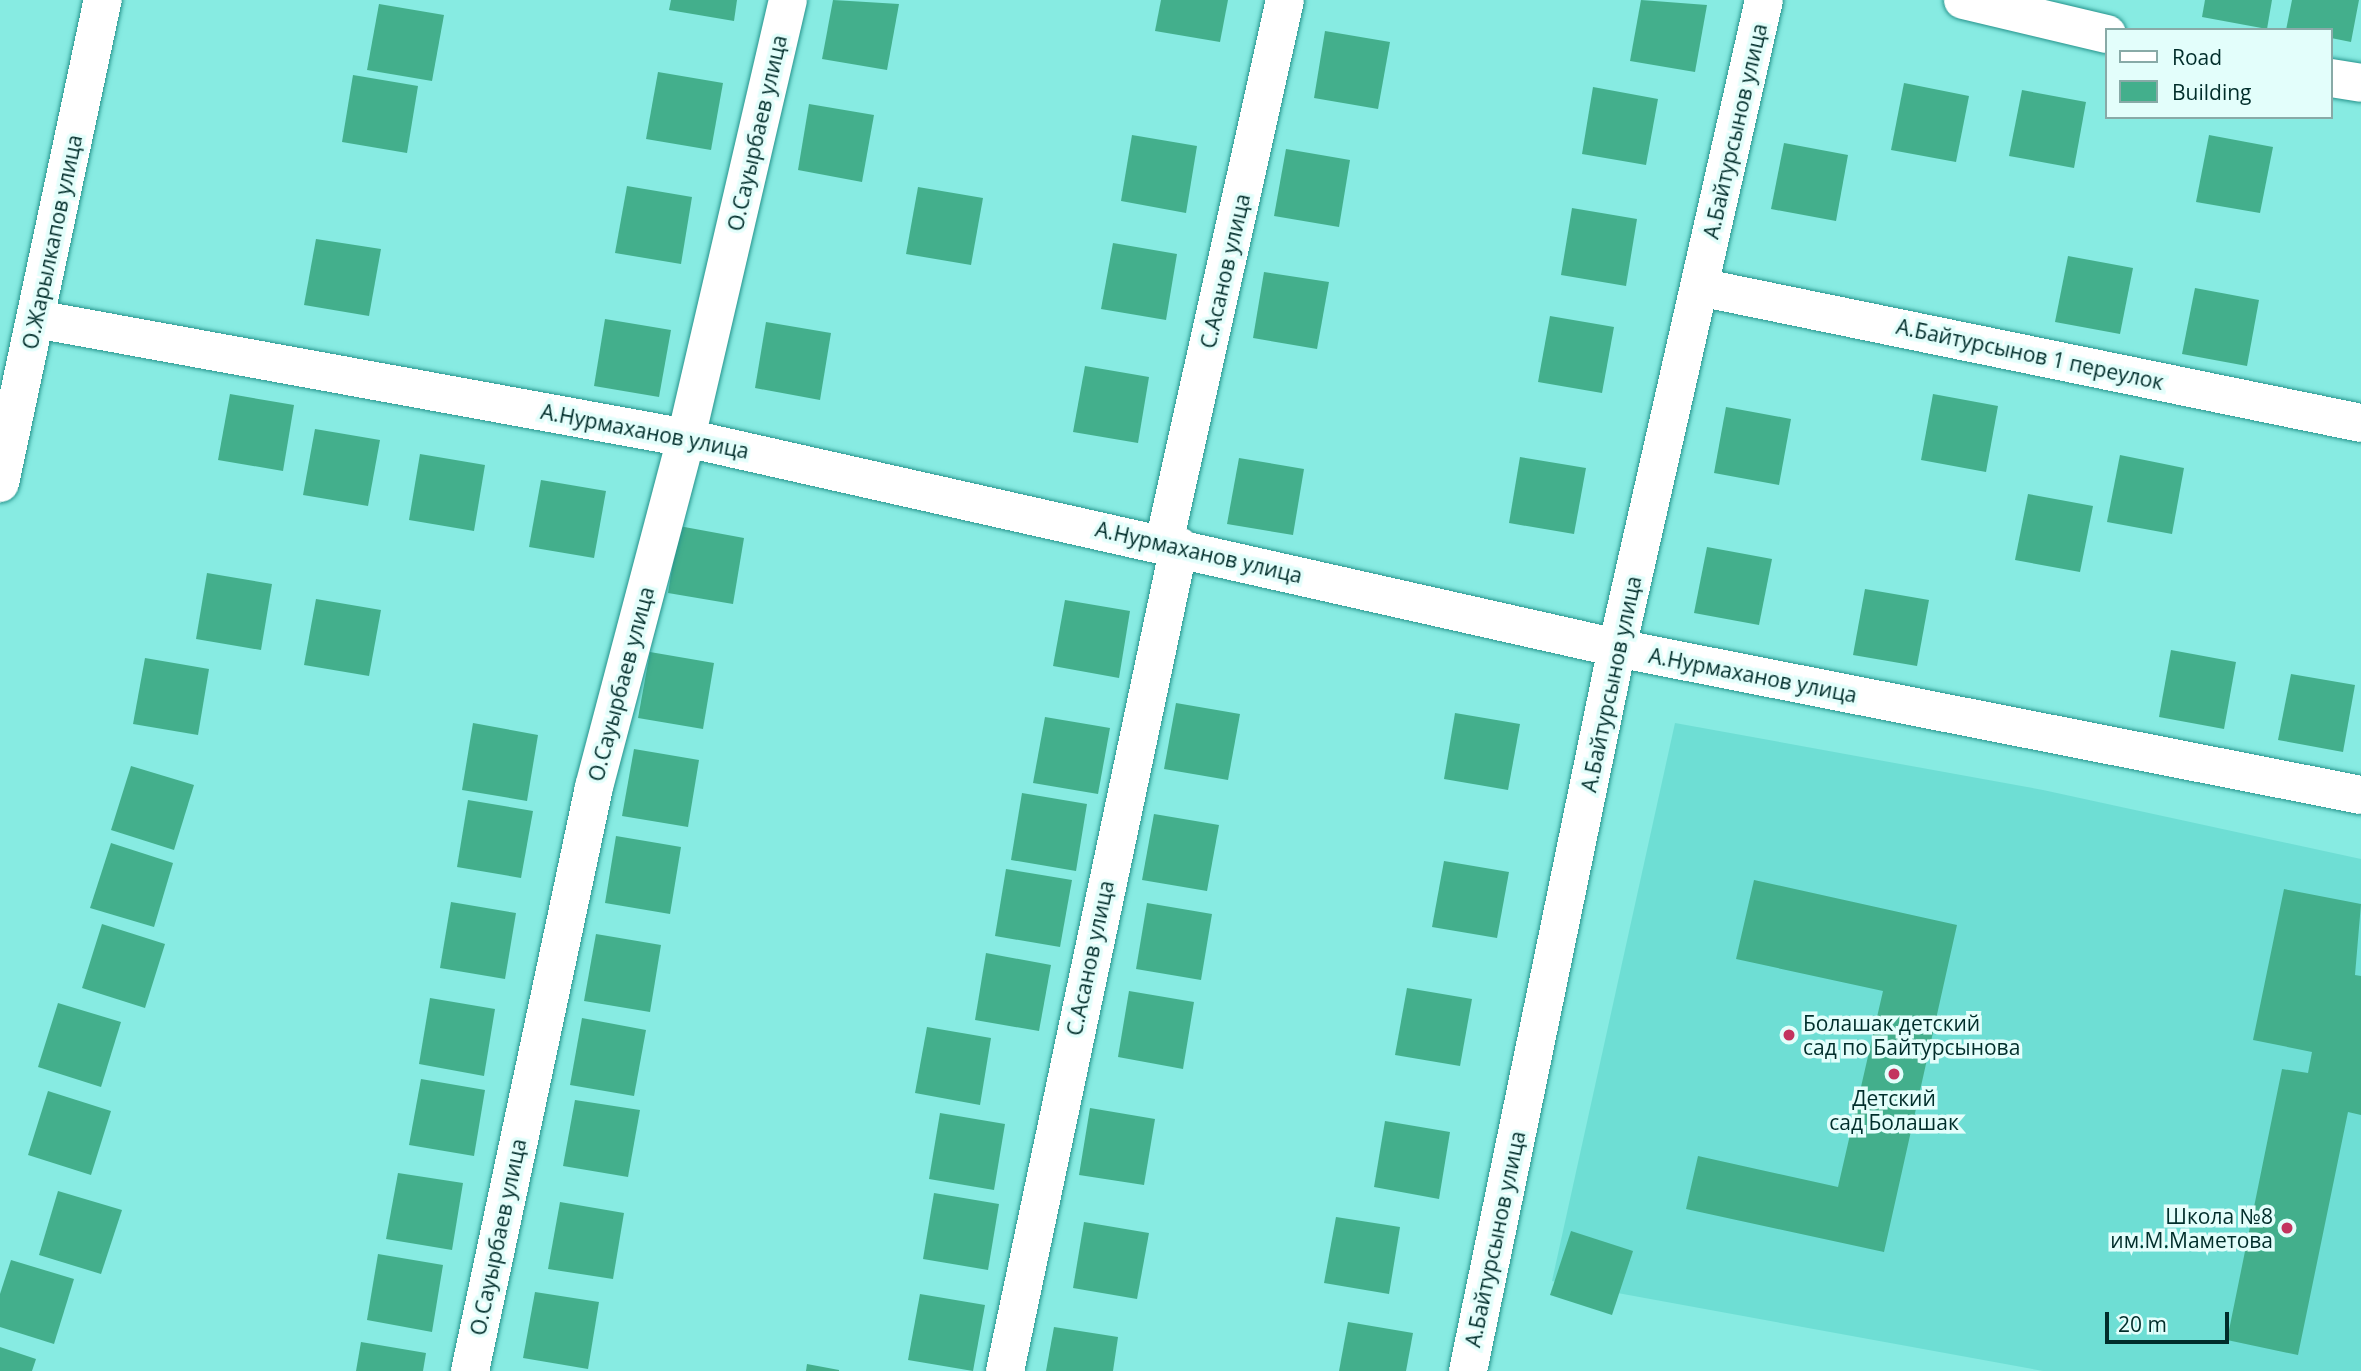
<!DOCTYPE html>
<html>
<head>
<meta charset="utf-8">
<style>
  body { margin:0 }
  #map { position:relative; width:2361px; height:1371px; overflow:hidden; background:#87ebe2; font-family:"Open Sans",sans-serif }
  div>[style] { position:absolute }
  .built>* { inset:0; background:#6eded4 }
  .building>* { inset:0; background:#43af8c }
  .roads { filter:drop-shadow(0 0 2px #26938c) drop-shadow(0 0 2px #26938c) }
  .minor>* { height:38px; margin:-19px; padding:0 19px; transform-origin:19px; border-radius:19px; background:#fff }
  .dots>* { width:19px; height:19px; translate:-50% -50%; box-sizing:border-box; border:4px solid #e3fefb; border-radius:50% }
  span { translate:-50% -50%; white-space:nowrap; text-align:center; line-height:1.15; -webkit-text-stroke:7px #e3fefb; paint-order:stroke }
  .street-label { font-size:21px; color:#002d2a }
  .poi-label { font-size:21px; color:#002d2a }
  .left { translate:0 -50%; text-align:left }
  .right { translate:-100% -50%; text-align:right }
  .legend { position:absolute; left:2105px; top:28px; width:228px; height:91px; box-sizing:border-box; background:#e3fefb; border:2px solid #88aaa7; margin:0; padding:9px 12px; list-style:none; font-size:21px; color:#002d2a }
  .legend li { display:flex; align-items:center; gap:14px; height:35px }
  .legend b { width:35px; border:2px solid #88aaa7 }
  .scale { position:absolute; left:2105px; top:1312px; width:124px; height:32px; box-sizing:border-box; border:4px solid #002d2a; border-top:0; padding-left:9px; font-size:21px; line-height:24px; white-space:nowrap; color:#002d2a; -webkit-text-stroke:5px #e3fefb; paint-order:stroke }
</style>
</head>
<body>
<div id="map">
  <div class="built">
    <i style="clip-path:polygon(1675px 723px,2043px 790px,2361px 859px,2361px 1371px,2043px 1371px,1552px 1281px)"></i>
  </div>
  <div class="building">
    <i style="clip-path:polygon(671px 0,737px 0,734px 21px,669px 10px)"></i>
    <i style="clip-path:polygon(833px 0,899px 4px,887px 70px,822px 59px)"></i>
    <i style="clip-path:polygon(1161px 0,1228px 0,1220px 42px,1155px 31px)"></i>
    <i style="clip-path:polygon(1641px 0,1707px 5px,1695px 72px,1630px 61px)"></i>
    <i style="clip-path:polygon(2205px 0,2272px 0,2267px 29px,2202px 17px)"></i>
    <i style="clip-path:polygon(2292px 0,2359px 0,2351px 42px,2331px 38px,2331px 30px,2286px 30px)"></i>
    <i style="clip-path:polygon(379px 4px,444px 15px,432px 81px,367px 70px)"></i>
    <i style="clip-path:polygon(1325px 31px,1390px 42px,1378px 109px,1314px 98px)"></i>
    <i style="clip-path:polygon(658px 72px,723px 83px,711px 150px,646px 139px)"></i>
    <i style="clip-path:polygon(353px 75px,418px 86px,407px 153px,342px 142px)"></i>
    <i style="clip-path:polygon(1904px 83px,1969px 96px,1956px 162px,1891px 150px)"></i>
    <i style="clip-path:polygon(1593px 87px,1658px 99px,1646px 165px,1582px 154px)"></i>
    <i style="clip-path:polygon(2022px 90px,2086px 102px,2074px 168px,2009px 156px)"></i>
    <i style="clip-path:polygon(809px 104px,874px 115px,862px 182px,798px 170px)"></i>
    <i style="clip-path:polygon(1132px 135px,1197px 146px,1186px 213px,1121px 201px)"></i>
    <i style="clip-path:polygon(2209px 135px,2273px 147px,2260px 213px,2196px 202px)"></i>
    <i style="clip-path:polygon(1784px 143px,1848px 155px,1836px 221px,1771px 209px)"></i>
    <i style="clip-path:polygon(1286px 149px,1350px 160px,1339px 227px,1274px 216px)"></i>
    <i style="clip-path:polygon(627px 186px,692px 197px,681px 264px,615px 253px)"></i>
    <i style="clip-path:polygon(918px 187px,983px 198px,971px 265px,906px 254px)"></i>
    <i style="clip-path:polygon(1572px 208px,1637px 219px,1626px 286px,1561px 275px)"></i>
    <i style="clip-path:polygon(316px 239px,381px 249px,369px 316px,304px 305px)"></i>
    <i style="clip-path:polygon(1113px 243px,1177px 254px,1166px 320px,1101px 309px)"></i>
    <i style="clip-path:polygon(2068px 256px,2133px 268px,2120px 334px,2055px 322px)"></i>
    <i style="clip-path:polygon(1264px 272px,1329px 282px,1317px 349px,1253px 338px)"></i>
    <i style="clip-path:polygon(2195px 288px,2259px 300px,2247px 366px,2182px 354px)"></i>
    <i style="clip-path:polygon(1550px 316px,1614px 327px,1602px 393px,1538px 382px)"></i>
    <i style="clip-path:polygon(605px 319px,671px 330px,659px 397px,594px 386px)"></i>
    <i style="clip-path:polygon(766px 322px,831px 333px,820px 400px,755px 388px)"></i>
    <i style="clip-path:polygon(1085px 366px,1149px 377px,1138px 443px,1073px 432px)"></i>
    <i style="clip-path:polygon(230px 394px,294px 405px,283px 471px,218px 460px)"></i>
    <i style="clip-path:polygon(1933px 394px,1998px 406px,1986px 472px,1921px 460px)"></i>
    <i style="clip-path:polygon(1726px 407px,1791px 419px,1779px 485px,1714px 473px)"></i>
    <i style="clip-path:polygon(315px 429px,380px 440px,368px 506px,303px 495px)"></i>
    <i style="clip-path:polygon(420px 454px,485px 465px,474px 531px,409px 520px)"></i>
    <i style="clip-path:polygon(2120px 455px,2184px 468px,2172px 534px,2107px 522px)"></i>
    <i style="clip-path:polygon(1520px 457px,1586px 468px,1574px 534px,1509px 523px)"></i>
    <i style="clip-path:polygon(1239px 458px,1304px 469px,1293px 535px,1227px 524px)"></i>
    <i style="clip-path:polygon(541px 480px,606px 491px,594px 558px,529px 547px)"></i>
    <i style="clip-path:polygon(2028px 494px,2093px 506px,2080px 572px,2015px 560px)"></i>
    <i style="clip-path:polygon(679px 526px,744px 538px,733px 604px,668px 593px)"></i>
    <i style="clip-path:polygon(1707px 547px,1772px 559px,1759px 625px,1694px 613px)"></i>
    <i style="clip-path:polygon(207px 573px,272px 584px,261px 650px,196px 639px)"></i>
    <i style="clip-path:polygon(1865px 589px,1929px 600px,1917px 666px,1853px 655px)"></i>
    <i style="clip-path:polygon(316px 599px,381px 610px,369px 676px,304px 665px)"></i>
    <i style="clip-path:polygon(1065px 600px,1130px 611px,1119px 678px,1053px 666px)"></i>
    <i style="clip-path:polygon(2171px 650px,2236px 662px,2224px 729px,2159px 717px)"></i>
    <i style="clip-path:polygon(650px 652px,714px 663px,703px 729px,638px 718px)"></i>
    <i style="clip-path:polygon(145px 658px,209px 669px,198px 735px,133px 724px)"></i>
    <i style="clip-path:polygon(2291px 674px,2355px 685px,2343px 752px,2278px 740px)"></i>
    <i style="clip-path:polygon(1176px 703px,1240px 714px,1228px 780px,1164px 769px)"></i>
    <i style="clip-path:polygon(1455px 713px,1520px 724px,1508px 790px,1444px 779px)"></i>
    <i style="clip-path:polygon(1045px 717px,1110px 728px,1098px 794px,1033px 783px)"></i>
    <i style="clip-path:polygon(473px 723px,538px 735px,527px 801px,462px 790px)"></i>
    <i style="clip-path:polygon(634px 749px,699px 760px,688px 827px,622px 816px)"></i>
    <i style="clip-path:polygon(131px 766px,194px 785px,174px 850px,111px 830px)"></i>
    <i style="clip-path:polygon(1022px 793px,1087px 804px,1076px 871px,1011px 860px)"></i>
    <i style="clip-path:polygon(468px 800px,533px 811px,521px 878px,457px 867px)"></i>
    <i style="clip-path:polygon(1154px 814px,1219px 825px,1207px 891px,1142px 880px)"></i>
    <i style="clip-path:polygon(616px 836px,681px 847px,670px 914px,605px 903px)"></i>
    <i style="clip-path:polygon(111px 843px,173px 863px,154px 927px,90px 908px)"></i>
    <i style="clip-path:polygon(1444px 861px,1509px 872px,1497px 938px,1432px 927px)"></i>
    <i style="clip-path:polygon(1006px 869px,1072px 880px,1060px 947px,995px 936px)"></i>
    <i style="clip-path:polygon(1754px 880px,1957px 925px,1884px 1252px,1686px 1209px,1698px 1156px,1838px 1187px,1883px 991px,1736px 959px)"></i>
    <i style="clip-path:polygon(2284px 889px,2361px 904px,2355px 975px,2361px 976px,2361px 1115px,2348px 1112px,2298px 1355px,2227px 1340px,2282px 1069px,2308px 1073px,2312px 1052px,2253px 1040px)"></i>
    <i style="clip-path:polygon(451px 902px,516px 913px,505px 979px,440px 968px)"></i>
    <i style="clip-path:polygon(1147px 903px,1212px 914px,1201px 980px,1136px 969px)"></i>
    <i style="clip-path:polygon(102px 924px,165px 944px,145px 1008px,82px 988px)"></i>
    <i style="clip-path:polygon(596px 934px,661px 945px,650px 1012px,584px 1001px)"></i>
    <i style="clip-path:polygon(986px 953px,1051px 965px,1039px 1031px,975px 1020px)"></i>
    <i style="clip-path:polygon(1407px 988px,1472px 999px,1460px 1066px,1395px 1055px)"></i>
    <i style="clip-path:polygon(1129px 991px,1194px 1002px,1183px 1069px,1118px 1057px)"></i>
    <i style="clip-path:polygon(430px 998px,495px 1009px,484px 1076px,419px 1064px)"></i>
    <i style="clip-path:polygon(58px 1003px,121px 1022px,101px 1087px,38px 1067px)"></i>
    <i style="clip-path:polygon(582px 1018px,646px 1030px,634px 1096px,570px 1085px)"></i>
    <i style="clip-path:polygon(927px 1027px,991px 1038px,980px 1105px,915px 1093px)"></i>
    <i style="clip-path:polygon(421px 1079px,485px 1090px,474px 1156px,409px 1145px)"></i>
    <i style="clip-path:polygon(48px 1091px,111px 1111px,91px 1175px,28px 1155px)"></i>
    <i style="clip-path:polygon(575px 1100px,640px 1110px,628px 1177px,563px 1166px)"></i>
    <i style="clip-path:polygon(1090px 1108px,1155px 1119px,1144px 1185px,1079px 1175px)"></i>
    <i style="clip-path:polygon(940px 1113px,1005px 1124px,994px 1190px,929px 1179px)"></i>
    <i style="clip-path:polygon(1385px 1121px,1450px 1132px,1439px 1199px,1374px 1187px)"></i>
    <i style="clip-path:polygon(398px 1173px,463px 1183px,452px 1250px,386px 1239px)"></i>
    <i style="clip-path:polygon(58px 1191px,122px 1210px,101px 1274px,39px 1255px)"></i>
    <i style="clip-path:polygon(934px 1193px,999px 1204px,988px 1270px,923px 1259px)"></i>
    <i style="clip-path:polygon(560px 1202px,624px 1213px,613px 1279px,548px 1269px)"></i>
    <i style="clip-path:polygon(1336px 1217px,1400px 1227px,1389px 1294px,1324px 1283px)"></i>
    <i style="clip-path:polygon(1084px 1222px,1149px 1233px,1137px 1299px,1073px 1288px)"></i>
    <i style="clip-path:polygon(1571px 1231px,1633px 1251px,1612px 1315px,1550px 1295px)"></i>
    <i style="clip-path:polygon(378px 1254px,443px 1265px,432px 1332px,367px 1320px)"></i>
    <i style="clip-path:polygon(11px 1260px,74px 1279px,54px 1344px,0 1327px,0 1294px)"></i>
    <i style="clip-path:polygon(535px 1292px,599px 1302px,588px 1369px,523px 1358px)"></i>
    <i style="clip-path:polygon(920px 1294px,985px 1305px,973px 1371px,908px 1360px)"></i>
    <i style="clip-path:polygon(1348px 1322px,1413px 1333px,1406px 1371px,1339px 1371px)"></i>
    <i style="clip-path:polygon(1054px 1327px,1118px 1337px,1113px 1371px,1046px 1371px)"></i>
    <i style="clip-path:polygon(361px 1342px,426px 1353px,423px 1371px,356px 1371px)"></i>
    <i style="clip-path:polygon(0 1347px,36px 1359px,32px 1371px,0 1371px)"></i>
    <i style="clip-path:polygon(807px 1364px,839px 1370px,839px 1371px,806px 1371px)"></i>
  </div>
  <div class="roads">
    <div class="minor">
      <i style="left:1963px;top:0;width:148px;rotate:13.3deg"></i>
      <i style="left:2331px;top:78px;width:30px;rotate:9deg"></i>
      <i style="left:1699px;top:287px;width:676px;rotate:11.61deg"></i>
      <i style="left:36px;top:319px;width:661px;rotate:10.37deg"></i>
      <i style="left:686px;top:438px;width:954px;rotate:12.71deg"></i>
      <i style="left:1617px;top:648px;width:758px;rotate:11.18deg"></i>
      <i style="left:0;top:483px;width:494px;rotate:-78deg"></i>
      <i style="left:1164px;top:543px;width:556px;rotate:-77.44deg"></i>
      <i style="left:470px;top:1371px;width:597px;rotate:-78.01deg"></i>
      <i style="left:594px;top:787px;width:361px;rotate:-75.2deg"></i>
      <i style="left:686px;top:438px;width:450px;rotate:-76.9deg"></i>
      <i style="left:1005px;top:1371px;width:843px;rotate:-78.09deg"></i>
      <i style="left:1468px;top:1371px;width:738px;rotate:-78.36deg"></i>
      <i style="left:1617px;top:648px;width:664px;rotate:-77.22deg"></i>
    </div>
  </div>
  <div class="dots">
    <i style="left:1789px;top:1035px;background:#c3345e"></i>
    <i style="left:1894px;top:1074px;background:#c3345e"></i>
    <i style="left:2287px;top:1228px;background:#c3345e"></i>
  </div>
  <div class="street-label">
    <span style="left:1735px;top:131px;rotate:-77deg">А.Байтурсынов улица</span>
    <span style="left:757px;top:133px;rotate:-77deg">О.Сауырбаев улица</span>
    <span style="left:52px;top:242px;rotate:-78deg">О.Жарылкапов улица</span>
    <span style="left:1225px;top:271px;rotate:-77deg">С.Асанов улица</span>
    <span style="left:2030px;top:354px;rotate:12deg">А.Байтурсынов 1 переулок</span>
    <span style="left:645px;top:431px;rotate:11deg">А.Нурмаханов улица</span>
    <span style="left:1199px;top:552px;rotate:13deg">А.Нурмаханов улица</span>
    <span style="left:1753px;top:675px;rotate:11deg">А.Нурмаханов улица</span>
    <span style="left:621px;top:684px;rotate:-75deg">О.Сауырбаев улица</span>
    <span style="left:1611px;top:684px;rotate:-78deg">А.Байтурсынов улица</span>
    <span style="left:1090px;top:958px;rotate:-78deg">С.Асанов улица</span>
    <span style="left:498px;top:1237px;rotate:-78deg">О.Сауырбаев улица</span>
    <span style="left:1495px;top:1239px;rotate:-78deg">А.Байтурсынов улица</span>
  </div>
  <div class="poi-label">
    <span class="left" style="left:1803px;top:1035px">Болашак детский<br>сад по Байтурсынова</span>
    <span style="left:1894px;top:1110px">Детский<br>сад Болашак</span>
    <span class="right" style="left:2273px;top:1228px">Школа №8<br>им.М.Маметова</span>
  </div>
  <ul class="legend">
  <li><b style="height:9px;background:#fff"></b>Road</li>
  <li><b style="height:19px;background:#43af8c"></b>Building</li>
  </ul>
  <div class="scale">20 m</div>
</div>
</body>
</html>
